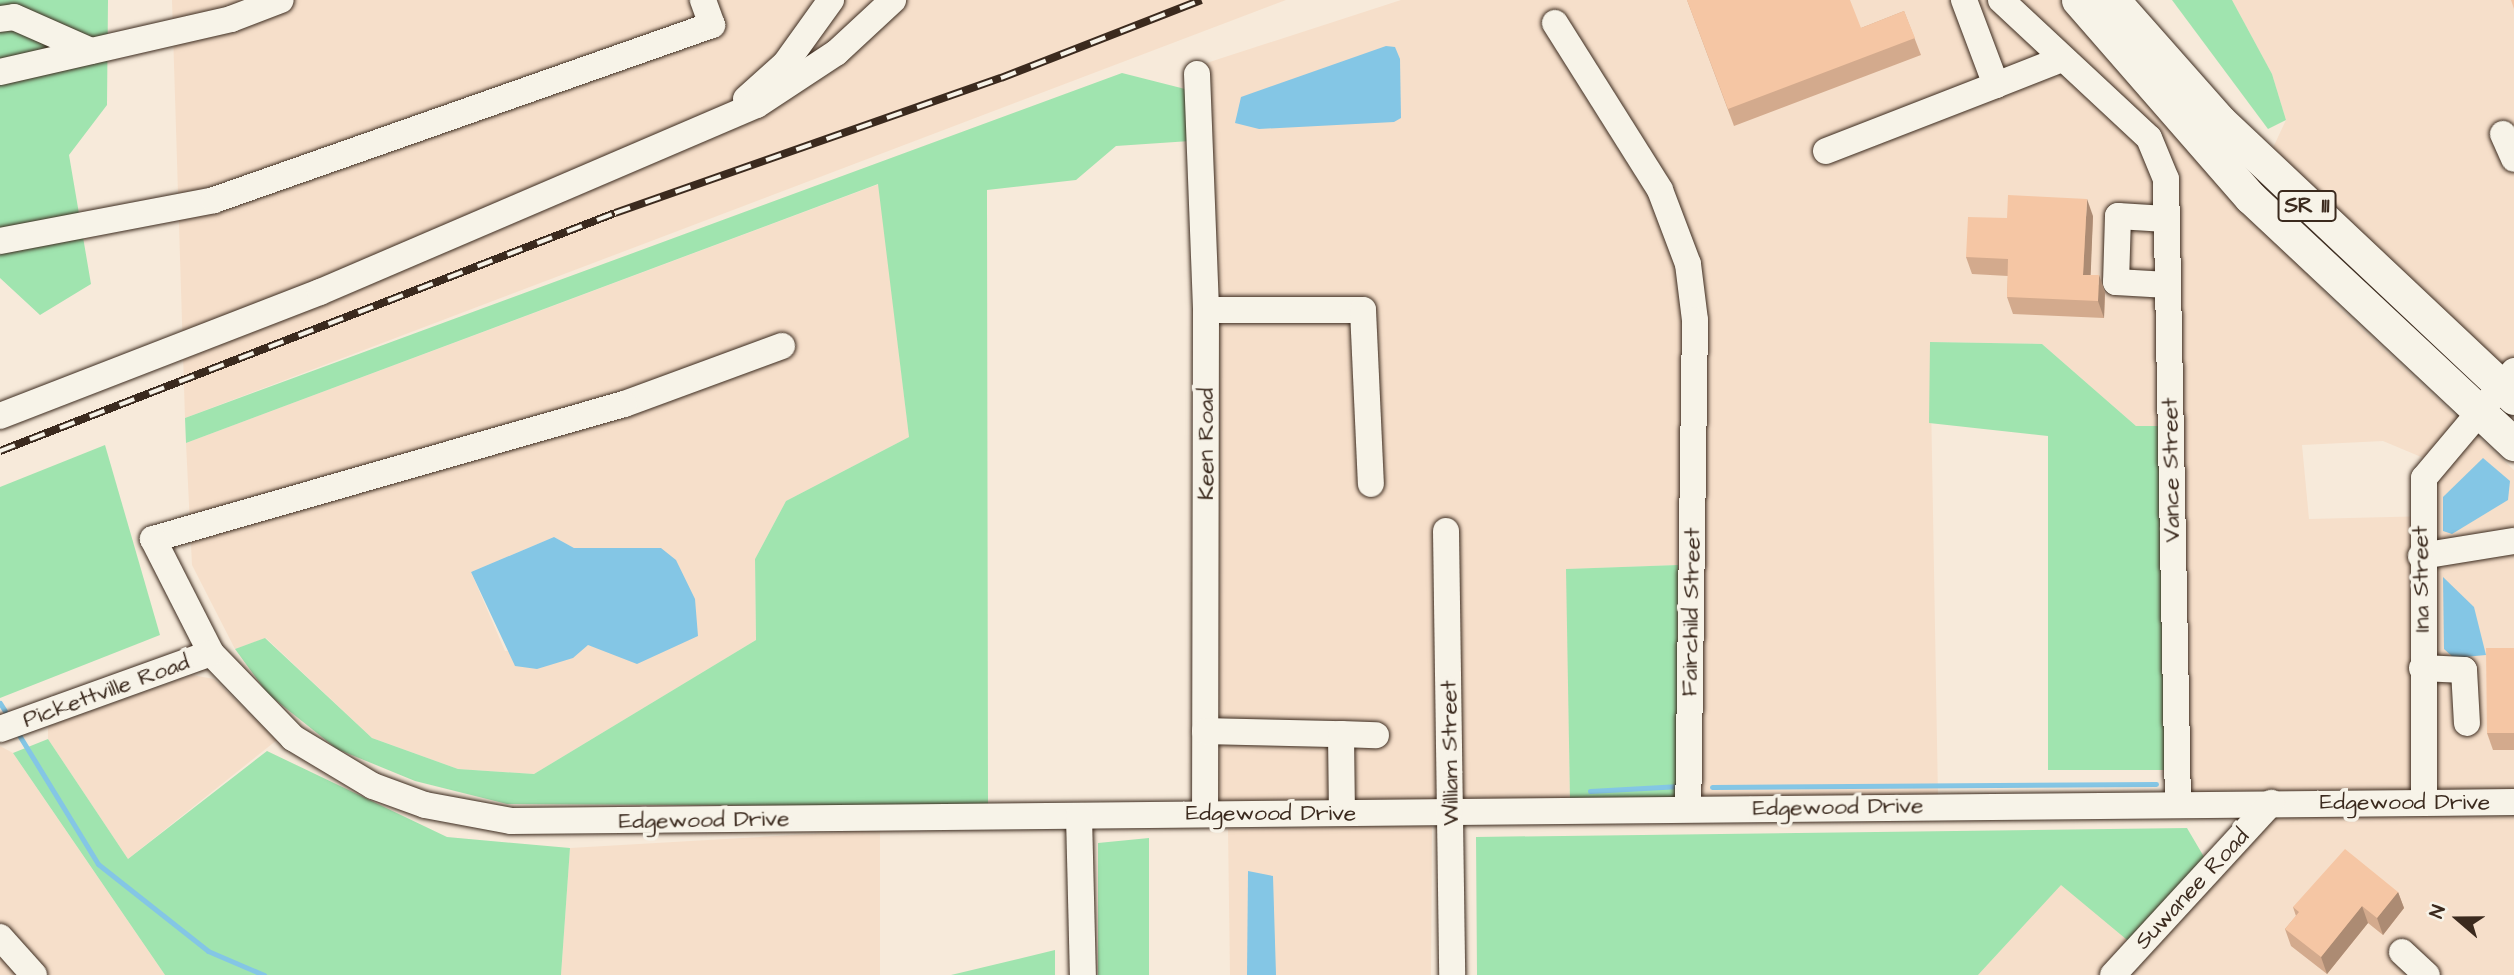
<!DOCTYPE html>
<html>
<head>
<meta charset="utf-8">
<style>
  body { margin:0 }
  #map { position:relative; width:2514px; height:975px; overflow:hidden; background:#f7eada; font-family:"Architects Daughter",sans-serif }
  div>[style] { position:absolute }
  .built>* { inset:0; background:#f6dfca }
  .green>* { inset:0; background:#a0e4af }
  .water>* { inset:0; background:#84c6e5 }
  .stream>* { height:5px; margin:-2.5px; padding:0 2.5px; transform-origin:2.5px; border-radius:2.5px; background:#84c6e5 }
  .roads { filter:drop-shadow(0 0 2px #3b2a1e) drop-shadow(0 0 2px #3b2a1e) }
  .minor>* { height:26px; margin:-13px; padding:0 13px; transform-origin:13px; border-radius:13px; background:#f7f3e8 }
  .major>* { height:33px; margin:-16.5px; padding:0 16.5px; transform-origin:16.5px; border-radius:16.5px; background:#f7f3e8 }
  .rail>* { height:8px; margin-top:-4px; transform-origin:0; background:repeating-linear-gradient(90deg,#f7f3e8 0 16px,#3b2a1e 0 32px); box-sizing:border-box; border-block:2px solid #3b2a1e }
  .wall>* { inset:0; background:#d3aa8d }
  .shaded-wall>* { inset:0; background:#ac8b73 }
  .building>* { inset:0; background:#f5c6a4 }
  span { translate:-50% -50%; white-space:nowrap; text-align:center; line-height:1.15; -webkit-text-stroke:7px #f7f3e8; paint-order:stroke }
  .shield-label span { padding:2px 5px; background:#f7f3e8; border:2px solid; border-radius:5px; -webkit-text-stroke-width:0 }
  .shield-label { font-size:21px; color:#3b2a1e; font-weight:700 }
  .street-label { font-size:23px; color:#3b2a1e }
  .north { position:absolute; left:2423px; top:884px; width:70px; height:70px; -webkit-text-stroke:5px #f7f3e8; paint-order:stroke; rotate:290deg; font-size:19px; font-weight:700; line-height:28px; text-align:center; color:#3b2a1e }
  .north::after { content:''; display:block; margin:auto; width:24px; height:32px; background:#3b2a1e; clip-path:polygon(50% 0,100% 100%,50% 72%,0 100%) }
</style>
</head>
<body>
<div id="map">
  <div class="built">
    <i style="clip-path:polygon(172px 0,1286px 0,185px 418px)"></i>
    <i style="clip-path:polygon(evenodd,1401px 0,2062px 0,2337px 306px,2514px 470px,2514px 791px,2169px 796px,2136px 426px,2042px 344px,1930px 342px,1938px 798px,1677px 799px,1678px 565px,1567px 569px,1570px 801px,1213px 806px,1188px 69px,1401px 0,2383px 441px,2445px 467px,2431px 485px,2431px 516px,2309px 519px,2302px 445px,2383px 441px)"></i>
    <i style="clip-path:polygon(2232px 0,2514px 0,2514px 376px,2270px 154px,2286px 120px,2272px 74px)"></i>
    <i style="clip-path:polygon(evenodd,879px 184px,909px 437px,786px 501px,755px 559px,756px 640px,534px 774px,458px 769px,372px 738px,266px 638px,235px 649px,192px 565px,186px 443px,879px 184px,554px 537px,574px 548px,661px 548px,694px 618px,605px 650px,588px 645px,505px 651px,471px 572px,554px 537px)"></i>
    <i style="clip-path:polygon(192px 675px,214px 679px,277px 740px,128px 859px,48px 739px,48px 726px)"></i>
    <i style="clip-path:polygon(0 746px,13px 753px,165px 975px,0 975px)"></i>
    <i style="clip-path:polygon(2514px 816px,2514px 975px,1978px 975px,2061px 884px,2132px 943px,2247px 817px)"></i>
    <i style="clip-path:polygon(1432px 825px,1431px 975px,1230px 975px,1228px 829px)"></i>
    <i style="clip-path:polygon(880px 830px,880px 975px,561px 975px,570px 848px)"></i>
  </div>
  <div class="green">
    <i style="clip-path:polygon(0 0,108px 0,107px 105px,69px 155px,91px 284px,40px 315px,0 278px)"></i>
    <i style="clip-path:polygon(2172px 0,2232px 0,2272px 74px,2286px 120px,2268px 129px)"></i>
    <i style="clip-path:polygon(1122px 73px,1189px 90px,1190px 141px,1116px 146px,1076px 180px,987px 190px,988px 807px,507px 804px,415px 781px,337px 749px,268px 694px,235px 649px,265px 638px,372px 738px,458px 769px,534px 774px,756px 640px,755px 559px,786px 501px,909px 437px,878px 184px,186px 443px,185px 418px)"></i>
    <i style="clip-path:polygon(1930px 342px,2042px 344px,2136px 426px,2165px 426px,2169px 770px,2048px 770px,2048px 436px,1929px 423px)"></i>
    <i style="clip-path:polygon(105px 445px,160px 635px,0 698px,0 487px)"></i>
    <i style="clip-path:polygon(1678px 565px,1677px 799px,1570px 801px,1566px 569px)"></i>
    <i style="clip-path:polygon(48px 739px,128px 859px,267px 751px,447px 837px,570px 848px,561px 975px,165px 975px,13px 753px)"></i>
    <i style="clip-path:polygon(2187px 828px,2207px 862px,2132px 944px,2061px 885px,1978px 975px,1477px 975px,1476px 837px)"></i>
    <i style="clip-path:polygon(1149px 838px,1149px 975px,1098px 975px,1098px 843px)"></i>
    <i style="clip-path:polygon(1055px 950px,1055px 975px,951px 975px)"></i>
  </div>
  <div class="water">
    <i style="clip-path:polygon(1386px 46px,1395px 47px,1400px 59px,1401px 118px,1394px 122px,1259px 129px,1235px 123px,1241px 97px)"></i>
    <i style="clip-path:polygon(2483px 458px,2510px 481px,2508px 500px,2452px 534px,2443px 531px,2443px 497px)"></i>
    <i style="clip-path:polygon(554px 537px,574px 548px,661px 548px,676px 560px,695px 599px,698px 636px,637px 664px,588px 645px,573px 658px,537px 669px,515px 666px,471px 572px)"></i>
    <i style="clip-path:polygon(2443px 577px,2474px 607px,2486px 655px,2454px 658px,2444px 649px)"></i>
    <i style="clip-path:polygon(1248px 871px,1273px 876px,1276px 975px,1247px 975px)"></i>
  </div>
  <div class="stream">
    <i style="left:0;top:703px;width:9px;rotate:58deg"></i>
    <i style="left:19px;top:735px;width:151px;rotate:58.5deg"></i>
    <i style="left:98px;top:864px;width:140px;rotate:38.3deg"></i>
    <i style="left:208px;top:951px;width:61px;rotate:23.2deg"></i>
    <i style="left:1712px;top:787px;width:444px;rotate:-0.4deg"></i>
    <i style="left:1590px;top:791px;width:90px;rotate:-3.2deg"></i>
  </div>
  <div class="roads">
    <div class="minor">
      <i style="left:1964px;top:0;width:91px;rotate:69.4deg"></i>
      <i style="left:1996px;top:85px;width:71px;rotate:-21.5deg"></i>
      <i style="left:2001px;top:0;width:202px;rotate:43deg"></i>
      <i style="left:2149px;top:138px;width:44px;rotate:67.5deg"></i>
      <i style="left:2166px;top:179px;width:626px;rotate:88.9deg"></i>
      <i style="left:0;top:19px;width:14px;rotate:-8deg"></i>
      <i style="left:14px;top:17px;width:84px;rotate:23.8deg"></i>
      <i style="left:1555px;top:23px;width:197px;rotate:57.8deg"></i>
      <i style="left:1660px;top:190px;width:79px;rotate:69.3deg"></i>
      <i style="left:1688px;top:264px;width:56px;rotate:82.9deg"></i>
      <i style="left:1695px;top:320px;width:488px;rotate:90.8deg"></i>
      <i style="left:0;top:72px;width:237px;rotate:-12.9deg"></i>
      <i style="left:231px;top:19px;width:53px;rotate:-20.8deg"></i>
      <i style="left:1197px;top:74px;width:236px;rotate:87.8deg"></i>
      <i style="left:1206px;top:310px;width:504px;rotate:90.11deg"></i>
      <i style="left:746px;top:99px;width:52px;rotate:-41.9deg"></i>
      <i style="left:785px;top:64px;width:79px;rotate:-54.3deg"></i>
      <i style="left:2503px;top:134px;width:27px;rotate:66deg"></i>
      <i style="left:1826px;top:151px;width:182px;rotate:-21.2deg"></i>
      <i style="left:2166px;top:219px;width:48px;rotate:-176.4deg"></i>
      <i style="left:2118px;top:216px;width:66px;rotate:91.7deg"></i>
      <i style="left:2116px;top:282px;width:52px;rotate:3.3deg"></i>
      <i style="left:0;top:241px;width:218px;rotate:-10.8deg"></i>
      <i style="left:214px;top:200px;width:528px;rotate:-19.36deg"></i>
      <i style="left:712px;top:25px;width:27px;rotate:-110deg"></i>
      <i style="left:1206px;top:310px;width:157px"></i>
      <i style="left:1363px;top:310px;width:174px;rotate:87.4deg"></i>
      <i style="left:782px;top:346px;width:168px;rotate:159.8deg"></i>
      <i style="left:624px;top:404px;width:490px;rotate:164deg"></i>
      <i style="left:153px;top:539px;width:128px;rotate:63deg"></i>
      <i style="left:211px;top:653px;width:118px;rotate:46deg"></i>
      <i style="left:293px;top:738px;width:93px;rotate:31deg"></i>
      <i style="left:373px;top:786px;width:55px;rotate:20.1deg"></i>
      <i style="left:425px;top:805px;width:87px;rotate:10.5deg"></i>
      <i style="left:511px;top:821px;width:2003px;rotate:-0.54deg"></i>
      <i style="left:0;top:416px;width:343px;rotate:-21.2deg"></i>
      <i style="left:320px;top:292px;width:475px;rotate:-23.2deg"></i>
      <i style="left:757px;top:105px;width:95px;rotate:-33.4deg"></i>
      <i style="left:836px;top:53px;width:78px;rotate:-42.9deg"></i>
      <i style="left:1446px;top:531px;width:444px;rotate:89.2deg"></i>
      <i style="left:2421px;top:556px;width:94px;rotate:-9.2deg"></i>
      <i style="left:2422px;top:668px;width:42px;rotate:2.7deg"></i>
      <i style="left:2464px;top:670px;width:53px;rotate:86.8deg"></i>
      <i style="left:0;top:729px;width:224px;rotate:-19.8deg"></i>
      <i style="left:1205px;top:731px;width:136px;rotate:1.3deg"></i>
      <i style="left:1341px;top:734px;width:79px;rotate:89.3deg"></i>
      <i style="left:1341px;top:734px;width:35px;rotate:2deg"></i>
      <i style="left:2424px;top:801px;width:323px;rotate:-90deg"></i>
      <i style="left:2424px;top:478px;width:140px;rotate:-49.9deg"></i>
      <i style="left:1079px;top:816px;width:159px;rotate:88.6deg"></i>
      <i style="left:0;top:937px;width:51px;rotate:48.2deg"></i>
      <i style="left:2402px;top:952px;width:34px;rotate:43deg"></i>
      <i style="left:2113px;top:975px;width:234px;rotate:-47.4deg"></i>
    </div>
    <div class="major">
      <i style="left:2078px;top:0;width:262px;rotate:48.9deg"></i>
      <i style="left:2250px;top:197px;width:362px;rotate:43.1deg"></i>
      <i style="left:2113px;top:0;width:162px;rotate:48.5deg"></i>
      <i style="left:2220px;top:121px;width:404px;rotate:43.3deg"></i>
    </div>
  </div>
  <div class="rail">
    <i style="left:0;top:451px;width:659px;rotate:-21.16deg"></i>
    <i style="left:615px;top:213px;width:409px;rotate:-19.3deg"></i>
    <i style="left:1001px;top:78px;width:215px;rotate:-21.3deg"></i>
  </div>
  <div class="wall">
    <i style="clip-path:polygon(1687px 0,1861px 28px,1904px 11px,1921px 55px,1734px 126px)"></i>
    <i style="clip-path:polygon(2093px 216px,2090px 275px,2105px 292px,2104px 318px,2013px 314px,2007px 297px,2008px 276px,1972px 274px,1966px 257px,2007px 218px)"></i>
    <i style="clip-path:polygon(2514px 648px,2514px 750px,2493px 750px,2487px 733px)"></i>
    <i style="clip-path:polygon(2398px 892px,2404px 908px,2383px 935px,2368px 923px,2327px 974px,2291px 946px,2285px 929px,2296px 916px,2293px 907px)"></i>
  </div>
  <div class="shaded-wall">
    <i style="clip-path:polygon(2087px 199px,2093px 216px,2090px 292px,2083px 275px)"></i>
    <i style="clip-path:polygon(2099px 275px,2105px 292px,2104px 318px,2098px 301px)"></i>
    <i style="clip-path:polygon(2398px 892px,2404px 908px,2383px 935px,2377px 918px)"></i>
    <i style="clip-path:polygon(2362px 906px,2368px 923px,2327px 974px,2321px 957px)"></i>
  </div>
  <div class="building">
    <i style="clip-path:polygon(1687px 0,1850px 0,1861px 28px,1904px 11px,1915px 38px,1728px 109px)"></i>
    <i style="clip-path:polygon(2511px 0,2514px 0,2514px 9px)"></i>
    <i style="clip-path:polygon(2008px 195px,2087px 199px,2083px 275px,2099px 275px,2098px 301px,2007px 297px,2008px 259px,1966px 257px,1968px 217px,2007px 218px)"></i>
    <i style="clip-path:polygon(2486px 648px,2514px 648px,2514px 733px,2487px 733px)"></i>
    <i style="clip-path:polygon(2345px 849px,2398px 892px,2377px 918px,2362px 906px,2321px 957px,2285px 929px,2299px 912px,2293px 907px)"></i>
  </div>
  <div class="shield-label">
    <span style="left:2307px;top:206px">SR 111</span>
  </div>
  <div class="street-label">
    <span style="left:1206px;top:444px;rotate:-90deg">Keen Road</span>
    <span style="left:2171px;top:470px;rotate:-91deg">Vance Street</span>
    <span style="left:2421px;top:579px;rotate:-91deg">Ina Street</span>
    <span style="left:1691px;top:612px;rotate:-89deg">Fairchild Street</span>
    <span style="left:106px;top:691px;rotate:-20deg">Pickettville Road</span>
    <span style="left:1450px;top:753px;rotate:-91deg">William Street</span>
    <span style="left:2405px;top:802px">Edgewood Drive</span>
    <span style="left:1838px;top:807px;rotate:-1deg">Edgewood Drive</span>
    <span style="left:1271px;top:813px">Edgewood Drive</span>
    <span style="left:704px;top:820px;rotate:-1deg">Edgewood Drive</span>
    <span style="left:2192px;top:889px;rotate:-47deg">Suwanee Road</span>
  </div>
  <div class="north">N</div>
</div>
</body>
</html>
